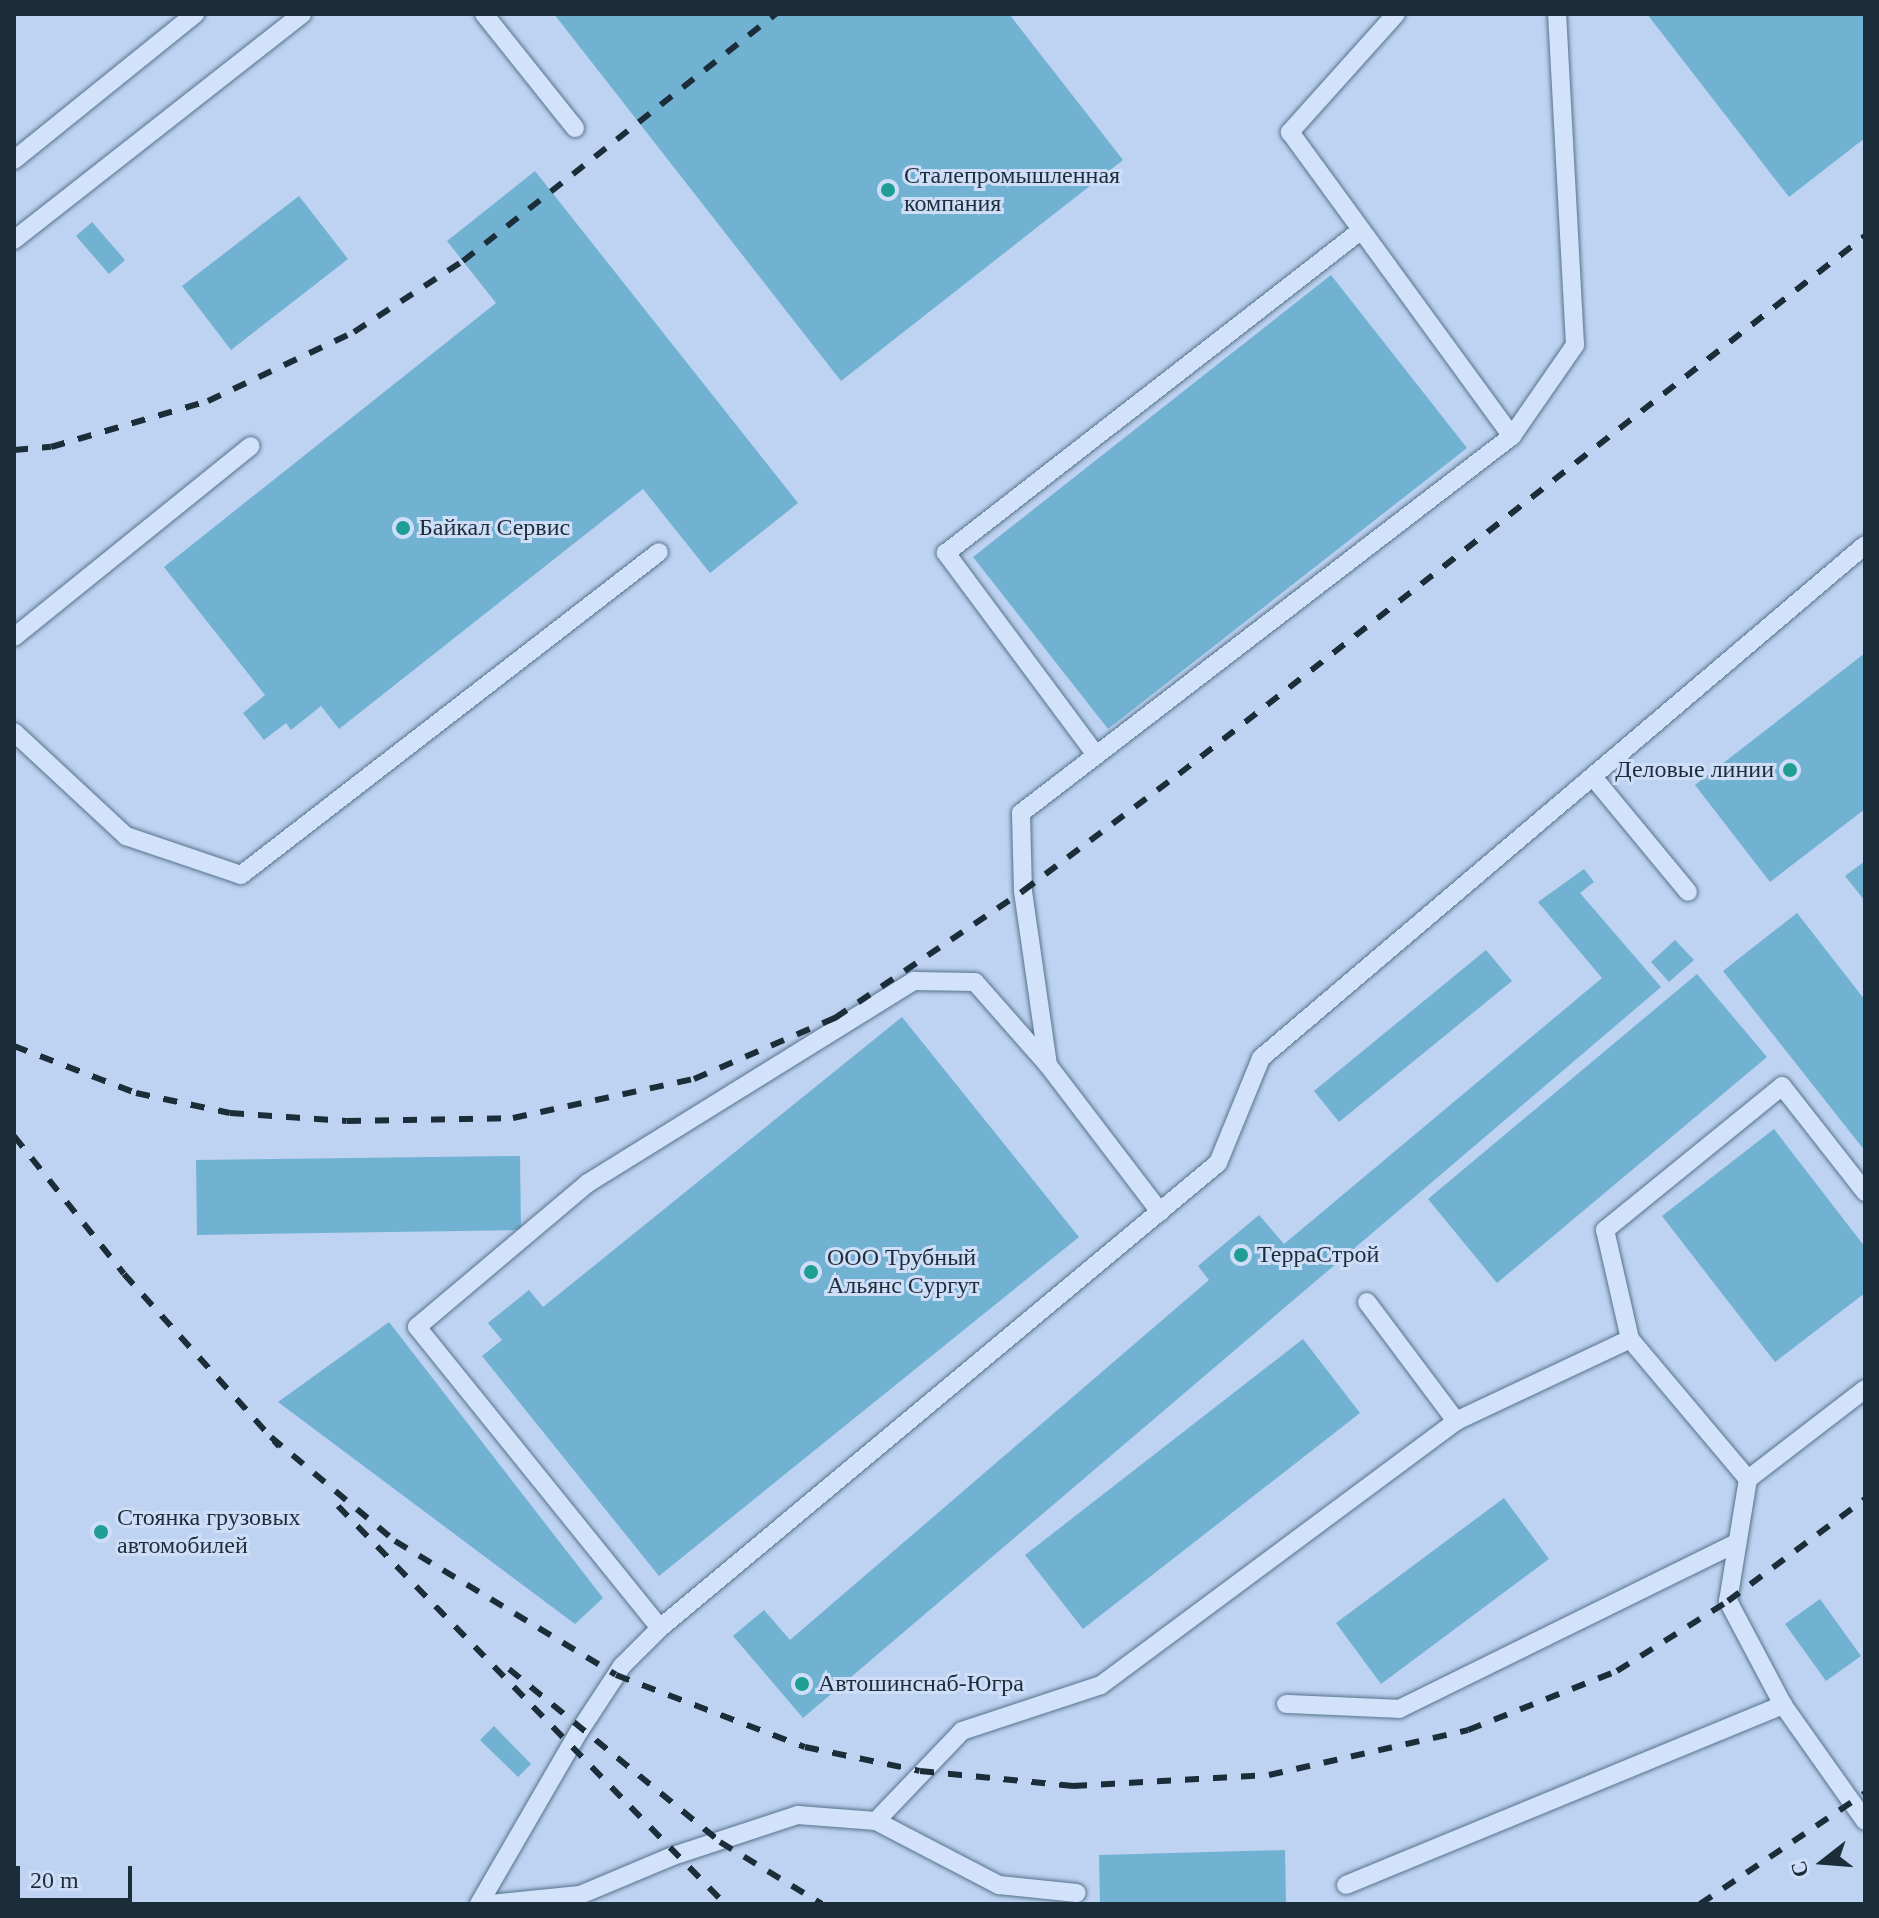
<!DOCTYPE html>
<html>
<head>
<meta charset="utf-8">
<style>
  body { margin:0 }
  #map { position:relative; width:1879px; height:1918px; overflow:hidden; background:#bed2f1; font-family:"Times New Roman",serif }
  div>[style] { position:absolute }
  .building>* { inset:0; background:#71b2d2 }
  .roads { filter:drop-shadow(0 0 2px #56738b) drop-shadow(0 0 2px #56738b) }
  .service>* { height:18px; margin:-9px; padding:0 9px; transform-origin:9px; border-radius:9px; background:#d2e2fb }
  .rail>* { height:6px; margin-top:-3px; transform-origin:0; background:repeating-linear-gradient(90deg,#1b2d39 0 14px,transparent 0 28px) }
  .dots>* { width:22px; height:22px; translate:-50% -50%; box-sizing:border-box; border:4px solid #cfdef8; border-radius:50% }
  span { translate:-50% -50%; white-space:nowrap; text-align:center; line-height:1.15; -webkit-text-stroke:6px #cfdef8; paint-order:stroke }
  .poi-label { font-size:24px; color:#1b2d39 }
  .left { translate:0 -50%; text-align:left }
  .right { translate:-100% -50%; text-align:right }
  .frame { position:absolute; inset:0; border:16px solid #1b2d39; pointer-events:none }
  .north { position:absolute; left:1783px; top:1822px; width:80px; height:80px; -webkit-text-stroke:6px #cfdef8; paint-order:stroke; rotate:253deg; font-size:22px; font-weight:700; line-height:32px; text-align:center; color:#1b2d39 }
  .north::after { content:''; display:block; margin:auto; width:28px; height:36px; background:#1b2d39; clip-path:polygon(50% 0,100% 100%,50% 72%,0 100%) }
  .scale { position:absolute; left:16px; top:1866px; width:116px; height:36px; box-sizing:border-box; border:4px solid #1b2d39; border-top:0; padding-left:10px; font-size:24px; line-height:28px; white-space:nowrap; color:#1b2d39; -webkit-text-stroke:6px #cfdef8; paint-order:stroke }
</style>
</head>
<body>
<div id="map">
  <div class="building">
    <i style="clip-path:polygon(554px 14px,1009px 14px,1123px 160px,841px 381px)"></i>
    <i style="clip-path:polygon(1647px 14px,1865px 14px,1865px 138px,1789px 197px)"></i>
    <i style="clip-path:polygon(535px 171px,798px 503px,710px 573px,643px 489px,339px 729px,321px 706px,291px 730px,286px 723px,264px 740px,243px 713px,265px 695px,164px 567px,496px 303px,447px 241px)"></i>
    <i style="clip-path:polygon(299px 196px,348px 259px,231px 350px,182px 286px)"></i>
    <i style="clip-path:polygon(92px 222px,125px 260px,109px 274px,76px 236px)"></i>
    <i style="clip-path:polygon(1331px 275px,1467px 448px,1108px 729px,973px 557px)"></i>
    <i style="clip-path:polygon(1865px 653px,1865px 809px,1770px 882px,1695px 785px)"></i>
    <i style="clip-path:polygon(1865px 861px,1865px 901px,1845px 876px)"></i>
    <i style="clip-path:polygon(1584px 869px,1594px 882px,1580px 893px,1661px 987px,803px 1718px,733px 1636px,764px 1610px,790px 1640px,1209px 1280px,1198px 1266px,1259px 1215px,1284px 1244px,1602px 978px,1538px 902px)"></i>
    <i style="clip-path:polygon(1797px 913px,1865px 1000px,1865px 1151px,1723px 971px)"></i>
    <i style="clip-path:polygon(1675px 940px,1694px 960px,1669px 982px,1651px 962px)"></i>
    <i style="clip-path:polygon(1486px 950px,1512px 981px,1339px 1122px,1314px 1091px)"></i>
    <i style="clip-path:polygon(1697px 974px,1767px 1057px,1497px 1283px,1428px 1199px)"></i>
    <i style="clip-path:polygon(902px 1017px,1079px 1237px,659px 1576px,482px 1356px,502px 1340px,488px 1323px,529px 1290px,543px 1307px)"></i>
    <i style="clip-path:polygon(1774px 1129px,1865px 1247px,1865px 1293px,1775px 1362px,1662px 1216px)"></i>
    <i style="clip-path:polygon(520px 1156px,521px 1230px,197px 1235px,196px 1160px)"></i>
    <i style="clip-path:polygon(389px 1322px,603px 1598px,575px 1624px,278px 1402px)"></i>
    <i style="clip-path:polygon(1303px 1339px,1360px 1413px,1083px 1629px,1025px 1555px)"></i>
    <i style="clip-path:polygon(1504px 1498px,1549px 1559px,1381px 1684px,1336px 1623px)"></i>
    <i style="clip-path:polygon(1820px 1599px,1861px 1656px,1826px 1681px,1785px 1624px)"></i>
    <i style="clip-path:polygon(494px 1726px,531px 1764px,518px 1777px,480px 1740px)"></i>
    <i style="clip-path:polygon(1285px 1850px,1286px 1904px,1100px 1904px,1099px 1855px)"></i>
  </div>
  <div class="roads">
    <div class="service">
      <i style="left:484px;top:14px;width:146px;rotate:51.4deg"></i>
      <i style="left:1396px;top:14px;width:159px;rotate:131.9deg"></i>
      <i style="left:1290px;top:132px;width:376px;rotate:53.9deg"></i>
      <i style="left:14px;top:160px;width:233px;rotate:-38.9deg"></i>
      <i style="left:14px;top:240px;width:366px;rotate:-38.1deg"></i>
      <i style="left:14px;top:637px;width:304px;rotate:-38.9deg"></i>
      <i style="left:14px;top:732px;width:153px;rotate:42.9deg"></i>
      <i style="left:126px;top:836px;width:121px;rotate:18.7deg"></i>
      <i style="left:241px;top:875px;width:528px;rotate:-37.69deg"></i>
      <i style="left:1096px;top:755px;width:252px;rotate:-126.6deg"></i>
      <i style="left:946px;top:553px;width:523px;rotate:-37.86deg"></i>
      <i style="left:1593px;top:777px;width:149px;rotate:50.4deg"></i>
      <i style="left:1048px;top:1065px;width:176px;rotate:-98.2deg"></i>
      <i style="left:1023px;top:891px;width:78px;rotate:-91.5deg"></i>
      <i style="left:1021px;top:813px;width:619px;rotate:-37.52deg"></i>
      <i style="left:1512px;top:436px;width:111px;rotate:-55.3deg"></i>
      <i style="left:1575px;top:345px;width:331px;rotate:-93.1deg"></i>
      <i style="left:1367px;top:1302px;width:149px;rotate:53.2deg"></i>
      <i style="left:1630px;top:1339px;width:112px;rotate:-102.9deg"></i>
      <i style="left:1605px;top:1230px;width:228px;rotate:-39.1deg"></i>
      <i style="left:1782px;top:1086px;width:135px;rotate:51.9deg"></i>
      <i style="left:1865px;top:1389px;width:148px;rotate:142.4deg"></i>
      <i style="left:1748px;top:1479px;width:124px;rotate:99.3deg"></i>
      <i style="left:1728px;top:1601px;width:118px;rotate:62.1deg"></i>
      <i style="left:1783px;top:1705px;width:142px;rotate:54.7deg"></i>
      <i style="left:660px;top:1628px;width:387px;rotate:-128.9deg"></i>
      <i style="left:417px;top:1327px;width:224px;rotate:-40.1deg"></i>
      <i style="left:588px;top:1183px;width:384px;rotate:-31.8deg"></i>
      <i style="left:914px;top:981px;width:61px;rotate:0.9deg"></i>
      <i style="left:975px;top:982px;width:111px;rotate:48.7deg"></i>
      <i style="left:1048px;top:1065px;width:185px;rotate:52.7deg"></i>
      <i style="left:1286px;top:1704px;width:113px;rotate:2.5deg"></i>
      <i style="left:1399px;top:1709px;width:377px;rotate:-26.2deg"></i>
      <i style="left:876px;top:1821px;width:124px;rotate:-46.3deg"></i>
      <i style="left:962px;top:1731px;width:146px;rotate:-18.3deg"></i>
      <i style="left:1101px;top:1685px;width:442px;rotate:-36.6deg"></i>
      <i style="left:1456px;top:1421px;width:192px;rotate:-25.2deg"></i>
      <i style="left:1630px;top:1339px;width:183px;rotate:49.9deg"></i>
      <i style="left:1346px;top:1885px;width:473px;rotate:-22.4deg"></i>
      <i style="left:479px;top:1904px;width:201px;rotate:-59.9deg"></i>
      <i style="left:580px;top:1730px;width:77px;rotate:-56.7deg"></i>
      <i style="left:622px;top:1666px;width:54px;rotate:-45deg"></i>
      <i style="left:660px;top:1628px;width:726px;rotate:-39.81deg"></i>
      <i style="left:1218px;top:1163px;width:113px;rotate:-67.7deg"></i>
      <i style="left:1261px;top:1058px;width:792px;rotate:-40.34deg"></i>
      <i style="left:490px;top:1904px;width:90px;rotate:-5.7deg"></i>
      <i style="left:580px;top:1895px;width:101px;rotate:-22.8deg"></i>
      <i style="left:673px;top:1856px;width:132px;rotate:-18.2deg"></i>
      <i style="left:798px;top:1815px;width:78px;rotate:4.4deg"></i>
      <i style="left:876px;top:1821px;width:139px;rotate:27.5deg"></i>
      <i style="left:999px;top:1885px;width:78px;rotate:5.9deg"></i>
    </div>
  </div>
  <div class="rail">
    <i style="left:14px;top:450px;width:37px;rotate:-5deg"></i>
    <i style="left:51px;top:447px;width:164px;rotate:-16.3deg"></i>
    <i style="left:208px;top:401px;width:161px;rotate:-25.3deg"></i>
    <i style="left:354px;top:332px;width:130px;rotate:-33.1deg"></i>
    <i style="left:463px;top:261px;width:399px;rotate:-38.3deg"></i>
    <i style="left:14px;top:1046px;width:131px;rotate:21.1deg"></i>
    <i style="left:136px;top:1093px;width:96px;rotate:12deg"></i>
    <i style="left:230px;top:1113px;width:117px;rotate:3.9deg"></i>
    <i style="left:347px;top:1121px;width:166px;rotate:-1deg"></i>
    <i style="left:513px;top:1118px;width:185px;rotate:-12.2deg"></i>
    <i style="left:694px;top:1079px;width:154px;rotate:-23.4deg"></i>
    <i style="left:835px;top:1018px;width:227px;rotate:-34deg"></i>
    <i style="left:1023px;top:891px;width:195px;rotate:-36.9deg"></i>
    <i style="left:1179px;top:774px;width:872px;rotate:-38.11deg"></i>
    <i style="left:14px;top:1136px;width:176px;rotate:51.4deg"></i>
    <i style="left:124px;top:1274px;width:232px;rotate:48deg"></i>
    <i style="left:271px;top:1437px;width:162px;rotate:40deg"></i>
    <i style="left:395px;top:1541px;width:258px;rotate:31.2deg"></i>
    <i style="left:616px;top:1675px;width:202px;rotate:20.9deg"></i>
    <i style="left:805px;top:1747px;width:117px;rotate:11.8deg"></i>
    <i style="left:920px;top:1771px;width:154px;rotate:5.6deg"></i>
    <i style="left:1073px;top:1786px;width:196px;rotate:-3.2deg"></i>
    <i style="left:1269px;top:1775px;width:204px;rotate:-12.7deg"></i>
    <i style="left:1468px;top:1730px;width:160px;rotate:-21.6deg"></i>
    <i style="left:1617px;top:1671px;width:131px;rotate:-32.2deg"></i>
    <i style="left:1728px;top:1601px;width:171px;rotate:-36.7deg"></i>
    <i style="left:338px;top:1506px;width:555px;rotate:45.8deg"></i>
    <i style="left:509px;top:1669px;width:273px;rotate:39.3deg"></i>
    <i style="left:720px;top:1842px;width:119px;rotate:31.3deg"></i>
    <i style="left:1700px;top:1904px;width:199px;rotate:-33.9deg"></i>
  </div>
  <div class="dots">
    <i style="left:888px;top:190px;background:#219e93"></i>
    <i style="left:403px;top:528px;background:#219e93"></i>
    <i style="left:1790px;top:770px;background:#219e93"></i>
    <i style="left:1241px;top:1255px;background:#219e93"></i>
    <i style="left:811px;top:1272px;background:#219e93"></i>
    <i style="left:101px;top:1532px;background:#219e93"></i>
    <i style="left:802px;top:1684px;background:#219e93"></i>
  </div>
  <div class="poi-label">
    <span class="left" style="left:904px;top:190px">Сталепромышленная<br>компания</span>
    <span class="left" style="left:419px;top:528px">Байкал Сервис</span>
    <span class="right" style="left:1774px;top:770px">Деловые линии</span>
    <span class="left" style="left:1257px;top:1255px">ТерраСтрой</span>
    <span class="left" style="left:827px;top:1272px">ООО Трубный<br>Альянс Сургут</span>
    <span class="left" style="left:117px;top:1532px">Стоянка грузовых<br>автомобилей</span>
    <span class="left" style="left:818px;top:1684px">Автошинснаб-Югра</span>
  </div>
  <div class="frame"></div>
  <div class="north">С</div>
  <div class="scale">20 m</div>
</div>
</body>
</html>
